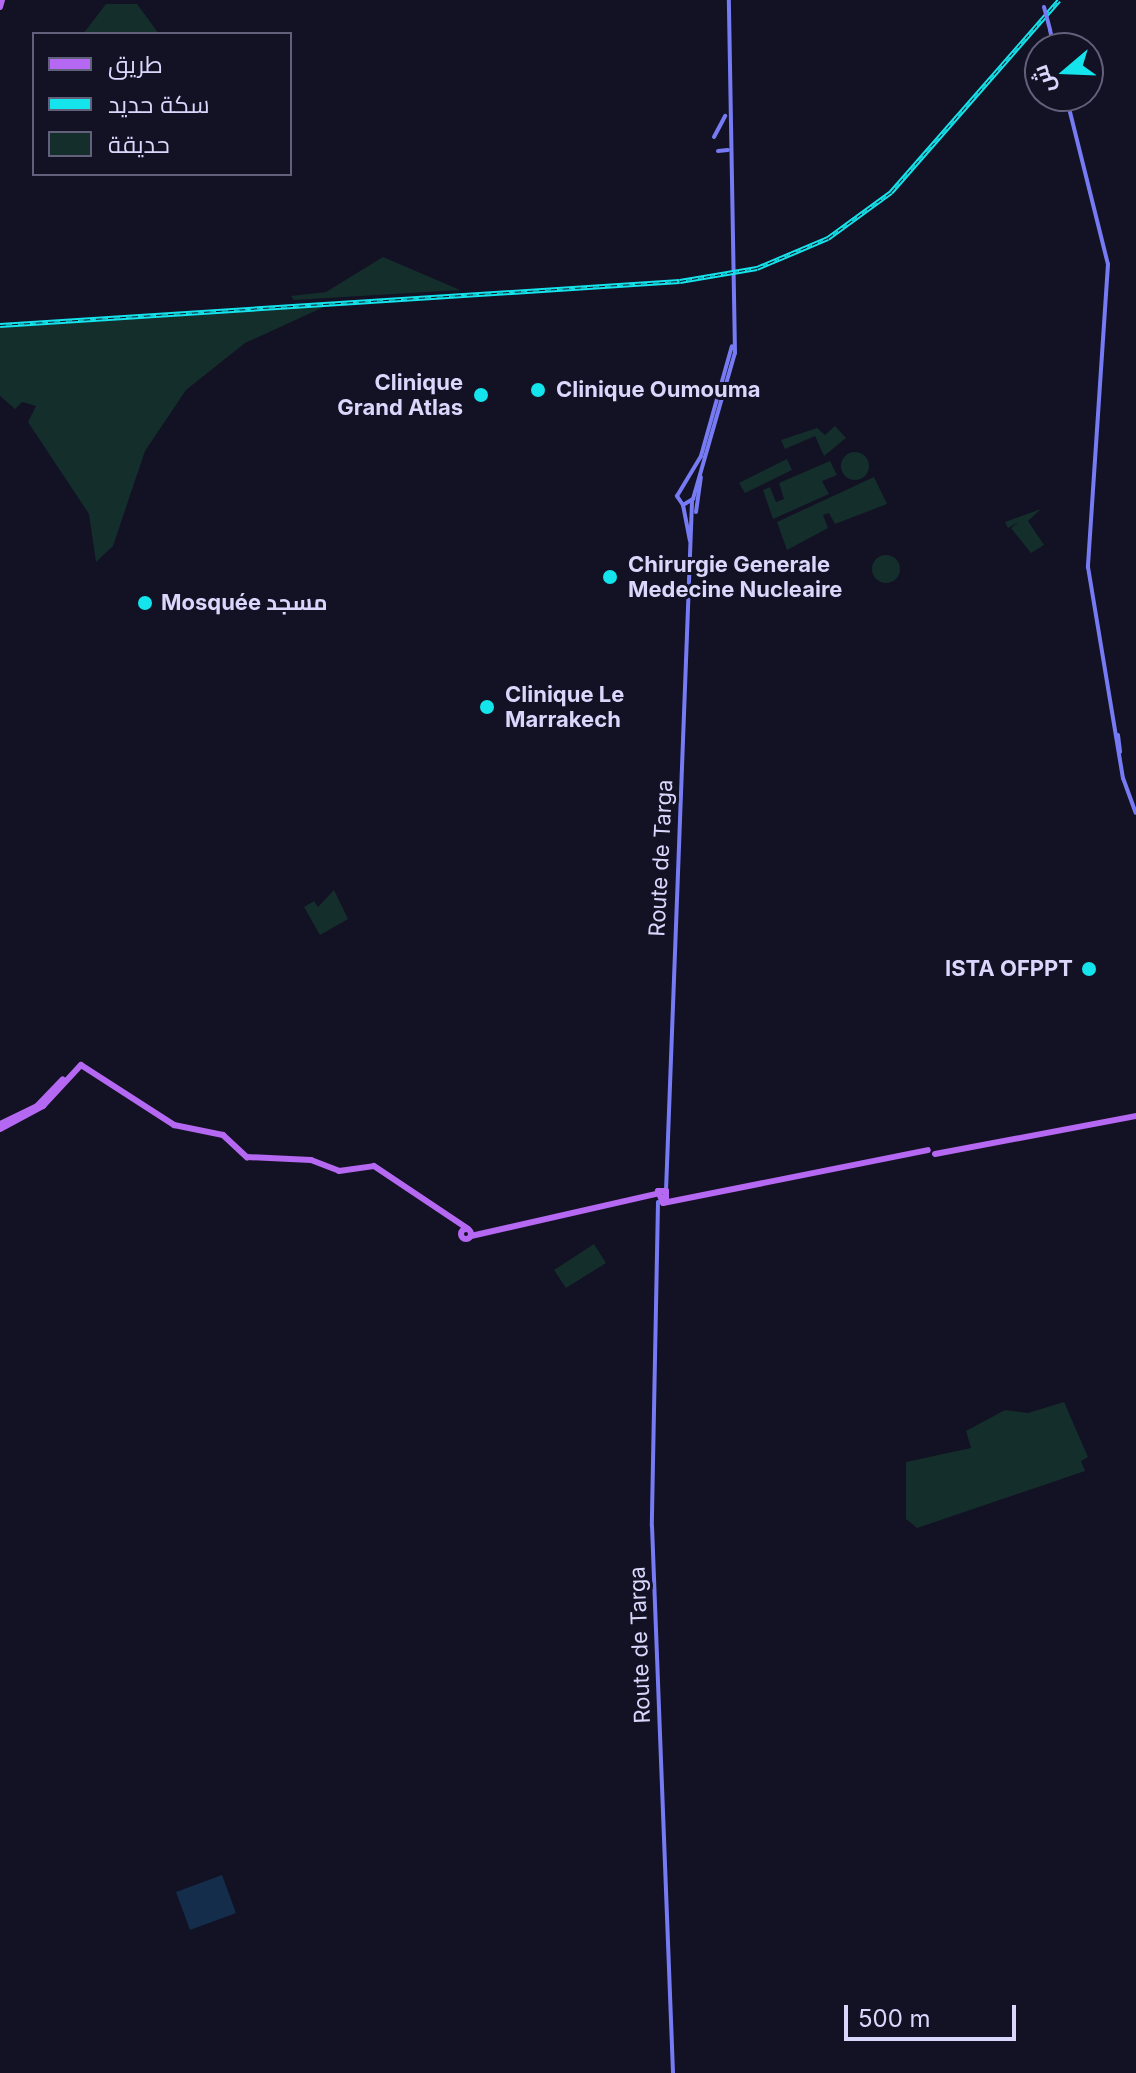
<!DOCTYPE html>
<html>
<head>
<meta charset="utf-8">
<style>
  body { margin:0 }
  #map { position:relative; width:1136px; height:2073px; overflow:hidden; background:#131124; font-family:Inter,Cairo,sans-serif }
  div>[style] { position:absolute }
  .green>* { inset:0; background:#142e2b }
  .round { border-radius:50% }
  .water>* { inset:0; background:#142d4a }
  .secondary>* { height:4px; margin:-2px; padding:0 2px; transform-origin:2px; border-radius:2px; background:#767bf4 }
  .primary>* { height:6px; margin:-3px; padding:0 3px; transform-origin:3px; border-radius:3px; background:#b568f2 }
  .primary>.ring { margin:-3px; padding:0; box-sizing:content-box; background:none; border:6px solid #b568f2; border-radius:50% }
  .rail>* { height:5px; margin-top:-2.5px; transform-origin:0; background:repeating-linear-gradient(90deg,#131124 0 6px,#14e4eb 0 12px); box-sizing:border-box; border-block:2px solid #14e4eb }
  .secondary-bridge>* { height:4px; margin:-2px; padding:0 2px; transform-origin:2px; border-radius:2px; background:#767bf4 }
  .dots>* { width:22px; height:22px; translate:-50% -50%; box-sizing:border-box; border:4px solid #131124; border-radius:50% }
  span { translate:-50% -50%; white-space:nowrap; text-align:center; line-height:1.15; -webkit-text-stroke:6px #131124; paint-order:stroke }
  .poi-label { font-size:22px; color:#d9d7fc; font-weight:700 }
  .right { translate:-100% -50%; text-align:right }
  .left { translate:0 -50%; text-align:left }
  .street-label { font-size:22px; color:#d9d7fc }
  .legend { position:absolute; left:32px; top:32px; width:260px; height:144px; box-sizing:border-box; background:#131124; border:2px solid #62607a; margin:0; padding:10px 14px; list-style:none; font-size:24px; color:#d9d7fc }
  .legend li { display:flex; align-items:center; gap:16px; height:40px }
  .legend b { width:40px; border:2px solid #62607a }
  .north { position:absolute; left:1024px; top:32px; width:80px; height:80px; box-sizing:border-box; background:#131124; border:2px solid #62607a; border-radius:50%; rotate:251deg; font-size:22px; font-weight:700; line-height:32px; text-align:center; color:#d9d7fc }
  .north::after { content:''; display:block; margin:auto; width:28px; height:36px; background:#14e4eb; clip-path:polygon(50% 0,100% 100%,50% 72%,0 100%) }
  .scale { position:absolute; left:844px; top:2005px; width:172px; height:36px; box-sizing:border-box; border:4px solid #d9d7fc; border-top:0; padding-left:10px; font-size:24px; line-height:28px; white-space:nowrap; color:#d9d7fc; -webkit-text-stroke:6px #131124; paint-order:stroke }
</style>
</head>
<body>
<div id="map">
  <div class="green">
    <i style="clip-path:polygon(106px 4px,137px 4px,159px 34px,83px 34px)"></i>
    <i style="clip-path:polygon(383px 257px,460px 290px,294px 300px,291px 296px,326px 292px)"></i>
    <i style="clip-path:polygon(326px 306px,245px 343px,186px 390px,145px 451px,113px 546px,96px 562px,89px 514px,28px 422px,36px 406px,22px 402px,15px 409px,0 396px,0 328px)"></i>
    <i style="clip-path:polygon(835px 426px,846px 438px,824px 456px,815px 436px,785px 449px,781px 440px,817px 428px,825px 435px)"></i>
    <i class="round" style="left:841px;top:452px;width:28px;height:28px"></i>
    <i style="clip-path:polygon(787px 459px,792px 470px,745px 493px,739px 483px)"></i>
    <i style="clip-path:polygon(830px 461px,837px 475px,822px 481px,829px 494px,773px 519px,763px 490px,770px 487px,776px 502px,784px 499px,779px 483px)"></i>
    <i style="clip-path:polygon(874px 477px,887px 504px,835px 524px,829px 513px,823px 515px,828px 528px,787px 550px,777px 522px)"></i>
    <i style="clip-path:polygon(1041px 509px,1028px 521px,1044px 545px,1031px 553px,1011px 528px,1019px 522px,1008px 528px,1005px 522px)"></i>
    <i class="round" style="left:872px;top:555px;width:28px;height:28px"></i>
    <i style="clip-path:polygon(334px 890px,348px 919px,320px 935px,304px 907px,314px 901px,318px 907px)"></i>
    <i style="clip-path:polygon(594px 1244px,606px 1263px,566px 1288px,554px 1270px)"></i>
    <i style="clip-path:polygon(1064px 1402px,1088px 1457px,1081px 1461px,1085px 1471px,917px 1528px,906px 1519px,906px 1462px,971px 1448px,966px 1431px,1005px 1410px,1028px 1413px)"></i>
  </div>
  <div class="water">
    <i style="clip-path:polygon(222px 1875px,236px 1913px,190px 1930px,176px 1892px)"></i>
  </div>
  <div class="secondary">
    <i style="left:1050px;top:30px;width:18px;rotate:77deg"></i>
    <i style="left:1066px;top:96px;width:173px;rotate:76deg"></i>
    <i style="left:1108px;top:264px;width:304px;rotate:93.8deg"></i>
    <i style="left:1088px;top:567px;width:214px;rotate:80.6deg"></i>
    <i style="left:1123px;top:778px;width:37px;rotate:70deg"></i>
    <i style="left:714px;top:137px;width:24px;rotate:-62deg"></i>
    <i style="left:718px;top:151px;width:10px;rotate:-6deg"></i>
    <i style="left:683px;top:505px;width:12px;rotate:-31deg"></i>
    <i style="left:693px;top:499px;width:152px;rotate:-74deg"></i>
    <i style="left:735px;top:353px;width:353px;rotate:-91deg"></i>
    <i style="left:683px;top:505px;width:11px;rotate:-124deg"></i>
    <i style="left:677px;top:496px;width:47px;rotate:-59deg"></i>
    <i style="left:701px;top:456px;width:114px;rotate:-74.3deg"></i>
    <i style="left:683px;top:505px;width:36px;rotate:79deg"></i>
    <i style="left:696px;top:512px;width:35px;rotate:-82deg"></i>
    <i style="left:1118px;top:735px;width:17px;rotate:83deg"></i>
    <i style="left:666px;top:1191px;width:690px;rotate:-87.84deg"></i>
    <i style="left:658px;top:1202px;width:324px;rotate:91.1deg"></i>
    <i style="left:652px;top:1526px;width:547px;rotate:87.8deg"></i>
  </div>
  <div class="primary">
    <i style="left:0;top:7px;width:7px;rotate:-74deg"></i>
    <i style="left:81px;top:1065px;width:111px;rotate:32.8deg"></i>
    <i style="left:174px;top:1125px;width:50px;rotate:11.5deg"></i>
    <i style="left:223px;top:1135px;width:33px;rotate:43deg"></i>
    <i style="left:247px;top:1157px;width:64px;rotate:2.7deg"></i>
    <i style="left:311px;top:1160px;width:30px;rotate:21deg"></i>
    <i style="left:339px;top:1171px;width:35px;rotate:-8deg"></i>
    <i style="left:374px;top:1166px;width:113px;rotate:33.8deg"></i>
    <i style="left:0;top:1124px;width:41px;rotate:-25.9deg"></i>
    <i style="left:37px;top:1106px;width:37px;rotate:-46deg"></i>
    <i style="left:0;top:1129px;width:49px;rotate:-28.1deg"></i>
    <i style="left:43px;top:1106px;width:56px;rotate:-47.2deg"></i>
    <i style="left:935px;top:1154px;width:205px;rotate:-10.7deg"></i>
    <i style="left:666px;top:1201px;width:10px;rotate:-90deg"></i>
    <i style="left:666px;top:1191px;width:8px;rotate:180deg"></i>
    <i style="left:658px;top:1191px;width:13px;rotate:67deg"></i>
    <i style="left:663px;top:1203px;width:270px;rotate:-11.3deg"></i>
    <i class="ring" style="left:461px;top:1229px;width:4px;height:4px"></i>
    <i style="left:471px;top:1236px;width:190px;rotate:-12.8deg"></i>
  </div>
  <div class="rail">
    <i style="left:0;top:325px;width:681px;rotate:-3.7deg"></i>
    <i style="left:680px;top:281px;width:78px;rotate:-9.6deg"></i>
    <i style="left:757px;top:268px;width:77px;rotate:-22.9deg"></i>
    <i style="left:828px;top:238px;width:78px;rotate:-36.1deg"></i>
    <i style="left:891px;top:192px;width:255px;rotate:-48.8deg"></i>
  </div>
  <div class="secondary-bridge">
    <i style="left:1044px;top:7px;width:24px;rotate:75deg"></i>
  </div>
  <div class="dots">
    <i style="left:538px;top:390px;background:#14e4eb"></i>
    <i style="left:481px;top:395px;background:#14e4eb"></i>
    <i style="left:610px;top:577px;background:#14e4eb"></i>
    <i style="left:145px;top:603px;background:#14e4eb"></i>
    <i style="left:487px;top:707px;background:#14e4eb"></i>
    <i style="left:1089px;top:969px;background:#14e4eb"></i>
  </div>
  <div class="poi-label">
    <span class="right" style="left:463px;top:395px">Clinique<br>Grand Atlas</span>
    <span class="left" style="left:556px;top:390px">Clinique Oumouma</span>
    <span class="left" style="left:628px;top:577px">Chirurgie Generale<br>Medecine Nucleaire</span>
    <span class="left" style="left:161px;top:603px">Mosquée مسجد</span>
    <span class="left" style="left:505px;top:707px">Clinique Le<br>Marrakech</span>
    <span class="right" style="left:1073px;top:969px">ISTA OFPPT</span>
  </div>
  <div class="street-label">
    <span style="left:661px;top:858px;rotate:-87deg">Route de Targa</span>
    <span style="left:640px;top:1645px;rotate:-92deg">Route de Targa</span>
  </div>
  <ul class="legend">
  <li><b style="height:10px;background:#b568f2"></b>طريق</li>
  <li><b style="height:10px;background:#14e4eb"></b>سكة حديد</li>
  <li><b style="height:22px;background:#142e2b"></b>حديقة</li>
  </ul>
  <div class="north">ش</div>
  <div class="scale">500 m</div>
</div>
</body>
</html>
